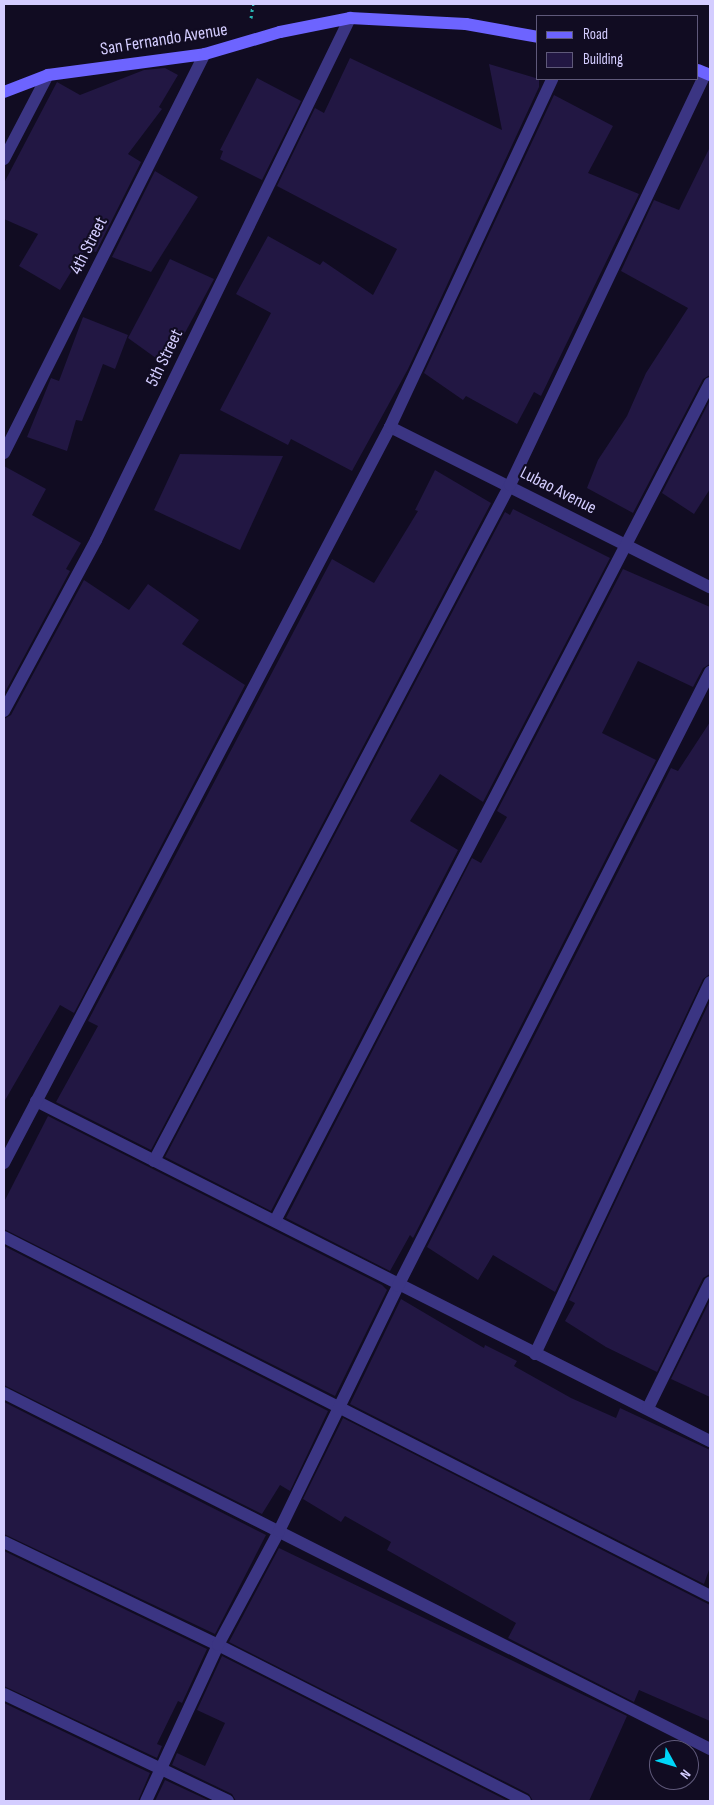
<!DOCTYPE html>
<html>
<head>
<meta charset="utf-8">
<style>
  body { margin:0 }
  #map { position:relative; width:714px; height:1805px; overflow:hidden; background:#110c22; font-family:"Sofia Sans Condensed",sans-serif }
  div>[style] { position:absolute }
  .building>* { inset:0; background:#221743 }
  .path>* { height:3px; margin-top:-1.5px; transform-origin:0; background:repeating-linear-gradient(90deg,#29b7b4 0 2.5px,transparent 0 6.5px) }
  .minor>* { height:12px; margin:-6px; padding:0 6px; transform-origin:6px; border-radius:6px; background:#3b3583 }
  .secondary>* { height:12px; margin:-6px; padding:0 6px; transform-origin:6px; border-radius:6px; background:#6d64ff }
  span { translate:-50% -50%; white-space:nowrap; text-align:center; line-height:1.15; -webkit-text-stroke:4.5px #110c22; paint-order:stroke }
  .street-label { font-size:18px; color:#d4cdff }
  .frame { position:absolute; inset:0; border:5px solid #d4cdff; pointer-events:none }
  .legend { position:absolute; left:536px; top:15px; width:162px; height:65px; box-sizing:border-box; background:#110c22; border:1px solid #5f597a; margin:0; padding:6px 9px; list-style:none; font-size:15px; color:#d4cdff }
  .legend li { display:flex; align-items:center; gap:10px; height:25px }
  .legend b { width:25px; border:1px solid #5f597a }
  .north { position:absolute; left:649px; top:1740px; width:50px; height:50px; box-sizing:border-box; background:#110c22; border:1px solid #5f597a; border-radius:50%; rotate:129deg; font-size:14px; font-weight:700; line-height:20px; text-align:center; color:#d4cdff }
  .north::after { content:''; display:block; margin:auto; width:18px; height:22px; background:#00d6f8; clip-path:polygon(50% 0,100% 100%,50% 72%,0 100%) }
</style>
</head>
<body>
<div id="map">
  <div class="building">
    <i style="clip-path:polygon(350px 58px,502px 130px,489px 64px,539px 79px,539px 87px,408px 369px,352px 471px,291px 439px,288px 445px,220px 410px,271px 313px,236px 294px,268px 236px,320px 265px,323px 261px,373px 295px,397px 249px,277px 186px,315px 108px,324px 113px)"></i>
    <i style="clip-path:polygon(165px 68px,178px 75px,159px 107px,162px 109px,128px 154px,141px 162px,96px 252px,87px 249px,82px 254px,60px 290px,19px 266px,38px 234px,4px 219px,4px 183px,57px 82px,80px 95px,144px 70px)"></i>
    <i style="clip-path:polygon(257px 78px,301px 101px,262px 180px,220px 159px,223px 151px,220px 150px)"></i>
    <i style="clip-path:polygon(554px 95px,613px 126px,588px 173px,639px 194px,541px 396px,534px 392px,517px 424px,466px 396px,463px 400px,424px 373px)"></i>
    <i style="clip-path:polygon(710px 147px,710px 375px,703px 379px,633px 513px,587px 488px,598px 460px,627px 416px,646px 373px,688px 308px,621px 271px,654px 200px,679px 210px)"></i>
    <i style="clip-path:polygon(155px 171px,198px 197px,151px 272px,112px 257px)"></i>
    <i style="clip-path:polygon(170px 259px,214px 279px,167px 366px,128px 338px)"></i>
    <i style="clip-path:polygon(83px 317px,128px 335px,115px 369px,103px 364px,82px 421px,76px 420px,67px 451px,27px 437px,51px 378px,59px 381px)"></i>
    <i style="clip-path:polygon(710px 400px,710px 489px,694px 514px,662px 493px)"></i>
    <i style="clip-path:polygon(180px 454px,283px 456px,240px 550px,154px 510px)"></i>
    <i style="clip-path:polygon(4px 466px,46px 489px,32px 515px,81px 543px,66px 569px,70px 571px,4px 694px)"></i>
    <i style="clip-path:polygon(435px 470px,491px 503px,151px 1150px,56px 1102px,98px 1026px,88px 1021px,332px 559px,374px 583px,418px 511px,415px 510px)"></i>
    <i style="clip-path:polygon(513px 509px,610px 558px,483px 802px,440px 774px,410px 821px,458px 850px,271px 1211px,165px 1157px,505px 512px,510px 515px)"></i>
    <i style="clip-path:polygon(623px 569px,710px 607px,710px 664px,703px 668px,693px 687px,638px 661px,602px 733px,656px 760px,413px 1238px,410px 1235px,390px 1271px,286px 1218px,472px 858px,481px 863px,507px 817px,497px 811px)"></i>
    <i style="clip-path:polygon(84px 580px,129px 610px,148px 584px,199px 620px,182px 644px,245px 685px,74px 1013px,60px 1005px,4px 1102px,4px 719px,11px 715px)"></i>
    <i style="clip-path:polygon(710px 722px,710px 974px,703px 979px,555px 1292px,493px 1255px,478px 1280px,427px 1247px,671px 768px,678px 771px)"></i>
    <i style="clip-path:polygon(710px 1001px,710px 1274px,703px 1278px,657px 1372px,606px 1347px,565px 1321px,575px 1303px,569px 1300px)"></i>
    <i style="clip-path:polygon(48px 1116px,382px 1285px,387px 1290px,335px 1396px,4px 1229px,4px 1202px)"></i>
    <i style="clip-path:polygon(4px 1246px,328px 1411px,290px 1491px,280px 1485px,262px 1514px,4px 1385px)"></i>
    <i style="clip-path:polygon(401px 1299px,484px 1348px,485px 1345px,517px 1361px,514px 1366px,571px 1398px,616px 1418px,620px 1408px,710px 1450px,710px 1567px,704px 1584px,350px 1404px)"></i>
    <i style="clip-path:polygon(710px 1300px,710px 1397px,671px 1379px)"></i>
    <i style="clip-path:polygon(4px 1402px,266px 1535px,215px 1634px,4px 1534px)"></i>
    <i style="clip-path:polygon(343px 1418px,710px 1605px,710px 1721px,639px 1690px,634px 1702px,508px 1638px,516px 1623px,387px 1550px,391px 1542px,345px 1516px,341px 1522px,303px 1499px)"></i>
    <i style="clip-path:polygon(279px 1548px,627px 1716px,589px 1801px,533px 1801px,529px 1794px,229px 1642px)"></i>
    <i style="clip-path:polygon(4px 1551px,207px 1649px,182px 1703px,178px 1701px,157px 1744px,162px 1746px,157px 1758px,4px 1686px)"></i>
    <i style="clip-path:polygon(222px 1656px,508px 1801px,236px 1801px,232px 1794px,172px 1765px,177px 1753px,205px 1766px,225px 1723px,197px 1710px)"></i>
    <i style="clip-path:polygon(4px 1703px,150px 1773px,138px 1801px,4px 1801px)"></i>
    <i style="clip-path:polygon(165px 1780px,210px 1801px,155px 1801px)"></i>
  </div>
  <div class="path">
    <i style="left:251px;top:18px;width:14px;rotate:-82deg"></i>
  </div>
  <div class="minor">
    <i style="left:4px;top:159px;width:95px;rotate:-62.4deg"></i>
    <i style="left:390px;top:427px;width:358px;rotate:26.6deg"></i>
    <i style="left:4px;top:453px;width:447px;rotate:-63.3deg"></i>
    <i style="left:4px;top:711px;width:194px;rotate:-61.7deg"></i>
    <i style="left:96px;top:540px;width:581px;rotate:-64.05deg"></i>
    <i style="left:36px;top:1101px;width:755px;rotate:26.77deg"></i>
    <i style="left:154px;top:1161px;width:764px;rotate:-62.23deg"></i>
    <i style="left:510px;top:485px;width:456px;rotate:-64.6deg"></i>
    <i style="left:4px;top:1163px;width:831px;rotate:-62.32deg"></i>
    <i style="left:390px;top:427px;width:384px;rotate:-65deg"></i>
    <i style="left:275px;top:1221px;width:944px;rotate:-62.57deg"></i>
    <i style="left:4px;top:1237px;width:792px;rotate:26.95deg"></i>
    <i style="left:535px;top:1354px;width:411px;rotate:-64.8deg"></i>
    <i style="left:4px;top:1393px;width:791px;rotate:26.76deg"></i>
    <i style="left:648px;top:1408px;width:140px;rotate:-63.8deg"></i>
    <i style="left:4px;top:1542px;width:237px;rotate:25.7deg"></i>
    <i style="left:218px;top:1645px;width:344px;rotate:26.9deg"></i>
    <i style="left:4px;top:1694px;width:248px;rotate:25.5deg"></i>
    <i style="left:146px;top:1801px;width:172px;rotate:-65.2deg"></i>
    <i style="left:218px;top:1645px;width:129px;rotate:-61.8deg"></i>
    <i style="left:279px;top:1531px;width:272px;rotate:-64.1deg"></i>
    <i style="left:398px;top:1286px;width:689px;rotate:-63.06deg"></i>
  </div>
  <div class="secondary">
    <i style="left:698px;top:70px;width:13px;rotate:23deg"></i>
    <i style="left:4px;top:92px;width:47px;rotate:-21.1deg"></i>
    <i style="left:48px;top:75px;width:158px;rotate:-7.6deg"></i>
    <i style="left:205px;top:54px;width:78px;rotate:-16.3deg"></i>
    <i style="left:280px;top:32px;width:71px;rotate:-11.3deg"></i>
    <i style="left:350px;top:18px;width:116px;rotate:3deg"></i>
    <i style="left:466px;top:24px;width:73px;rotate:10.2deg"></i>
  </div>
  <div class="street-label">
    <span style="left:164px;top:40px;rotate:-9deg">San Fernando Avenue</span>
    <span style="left:89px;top:246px;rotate:-63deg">4th Street</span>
    <span style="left:165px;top:358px;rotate:-64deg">5th Street</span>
    <span style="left:558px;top:491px;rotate:27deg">Lubao Avenue</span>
  </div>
  <div class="frame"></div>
  <ul class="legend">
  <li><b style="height:6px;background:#6d64ff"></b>Road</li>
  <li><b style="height:14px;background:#221743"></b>Building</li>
  </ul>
  <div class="north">N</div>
</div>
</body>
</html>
